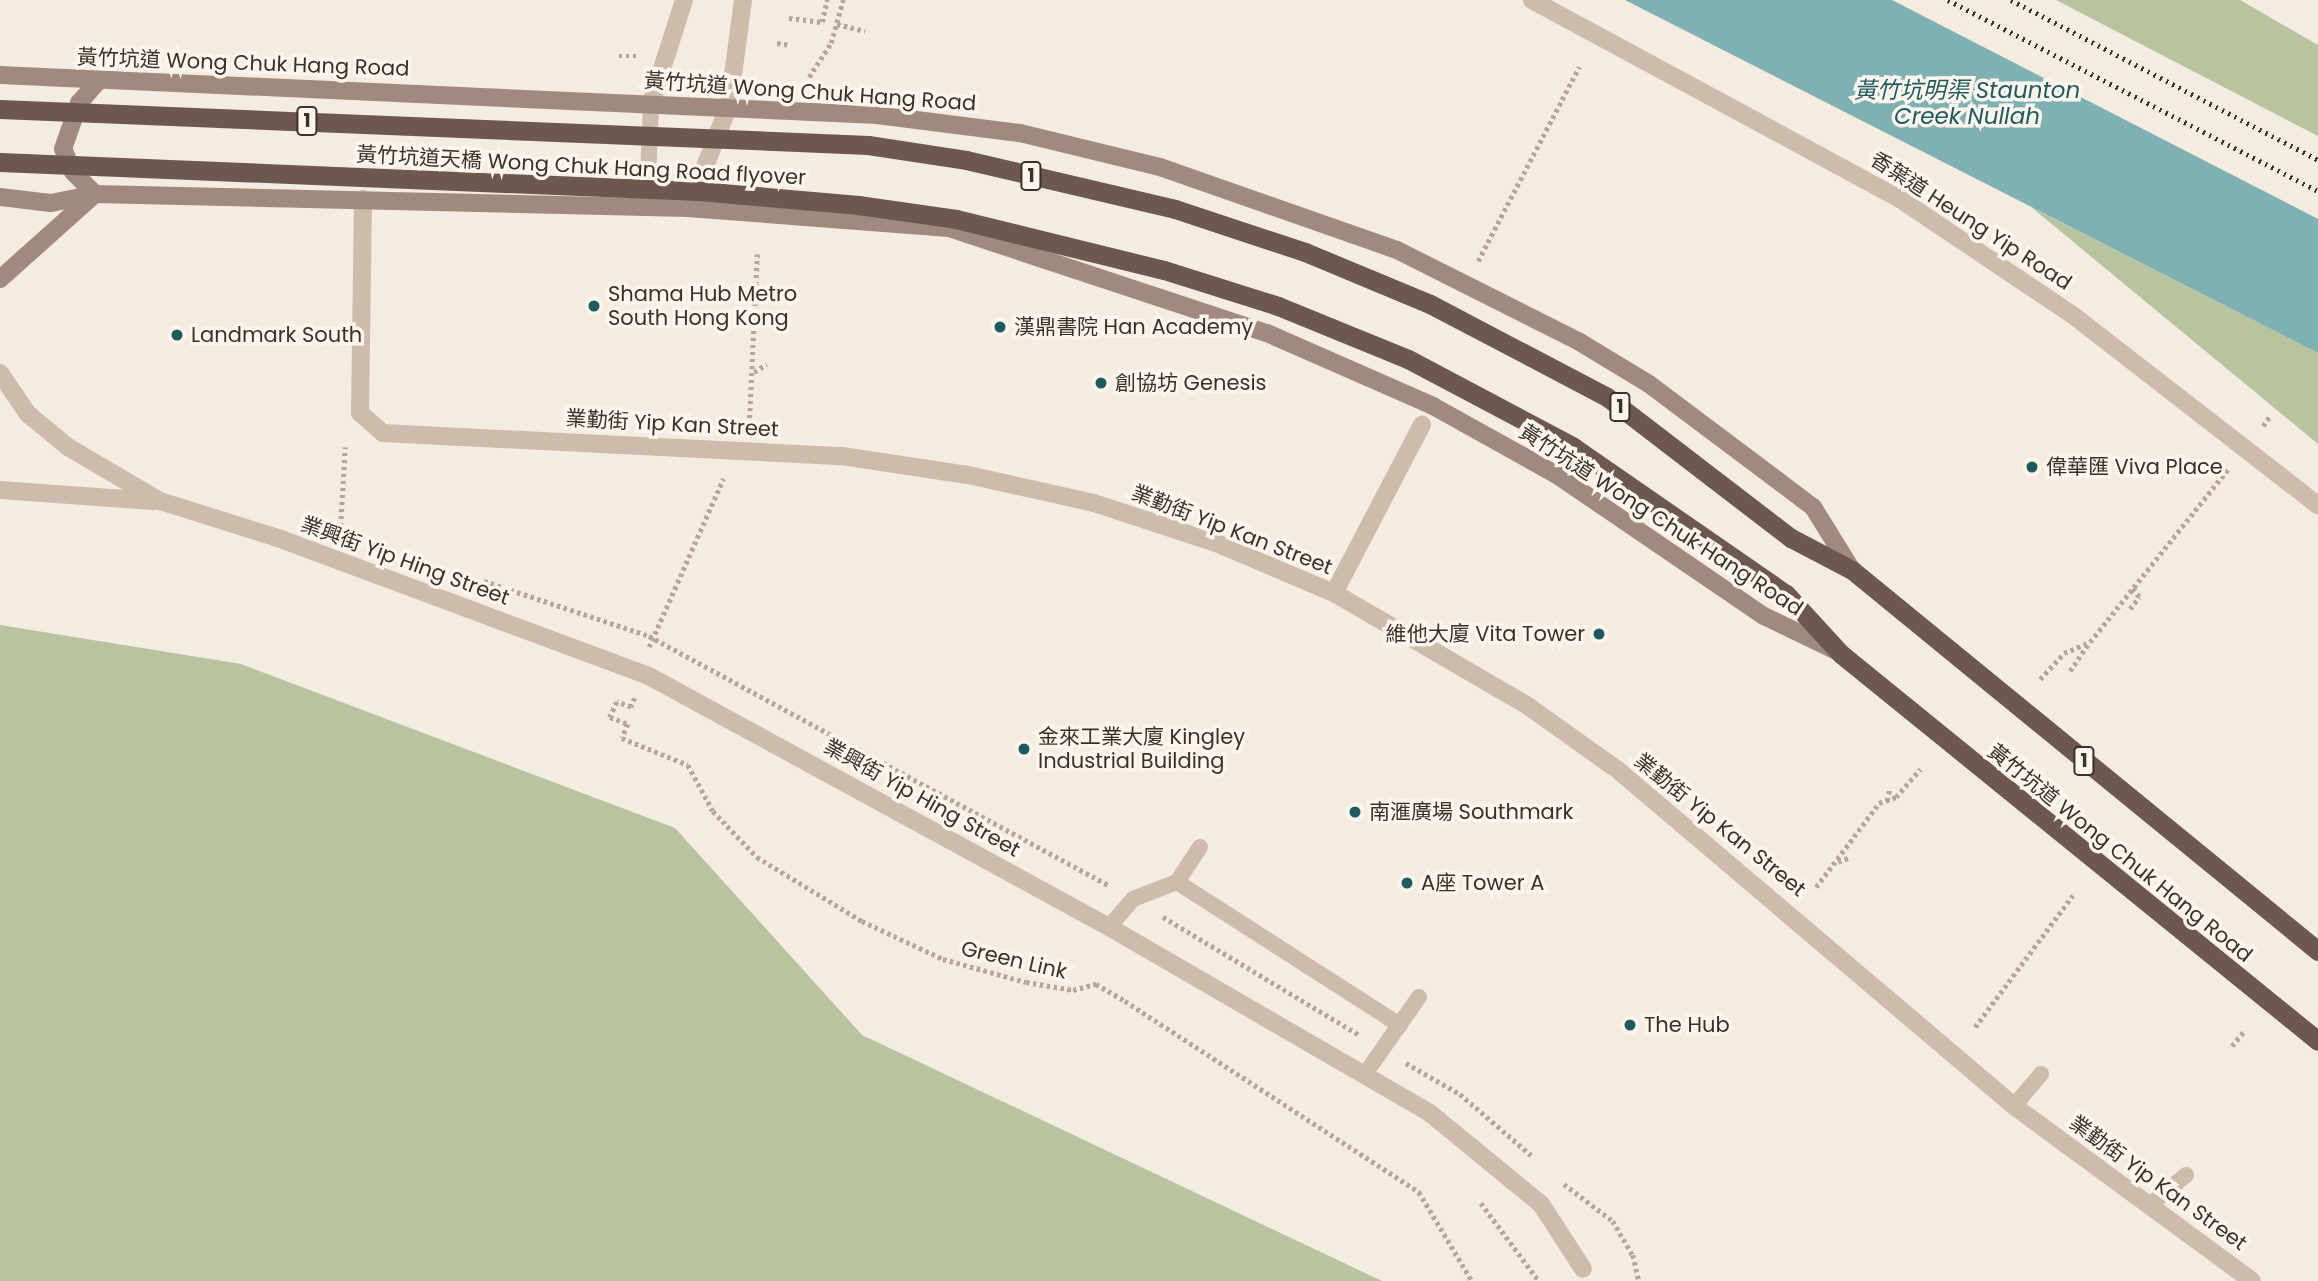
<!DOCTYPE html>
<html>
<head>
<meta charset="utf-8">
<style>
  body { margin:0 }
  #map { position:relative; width:2318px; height:1281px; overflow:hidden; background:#f4ebe1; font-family:Poppins,"Noto Sans TC",sans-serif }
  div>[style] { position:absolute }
  .green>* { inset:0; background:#b8c4a0 }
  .water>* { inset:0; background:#7fb0b2 }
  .pier>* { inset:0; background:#f4ebe1 }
  .path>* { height:4.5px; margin-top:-2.25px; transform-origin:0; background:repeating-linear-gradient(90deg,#b9a596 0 3.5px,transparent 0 7px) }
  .service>* { height:16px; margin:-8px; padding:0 8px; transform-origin:8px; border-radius:8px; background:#cdbbac }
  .pedestrian>* { height:18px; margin:-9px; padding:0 9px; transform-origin:9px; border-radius:9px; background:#cdbbac }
  .minor>* { height:18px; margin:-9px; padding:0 9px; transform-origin:9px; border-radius:9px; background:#cdbbac }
  .tertiary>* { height:18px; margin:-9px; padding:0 9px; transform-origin:9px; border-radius:9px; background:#cdbbac }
  .secondary>* { height:18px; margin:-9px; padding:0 9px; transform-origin:9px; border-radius:9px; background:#a18a7d }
  .trunk>* { height:19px; margin:-9.5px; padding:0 9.5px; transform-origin:9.5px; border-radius:9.5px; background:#6c584f }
  .rail>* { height:5px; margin-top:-2.5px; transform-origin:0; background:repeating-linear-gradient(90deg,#3b302b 0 2px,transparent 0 7px) }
  .trunk-bridge>* { height:19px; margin:-9.5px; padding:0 9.5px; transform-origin:9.5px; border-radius:9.5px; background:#6c584f }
  .dots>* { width:19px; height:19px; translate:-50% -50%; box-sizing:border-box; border:4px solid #fbf5ee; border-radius:50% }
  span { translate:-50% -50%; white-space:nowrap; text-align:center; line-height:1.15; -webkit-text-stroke:7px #fbf5ee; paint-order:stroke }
  .shield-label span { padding:2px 5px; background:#fbf5ee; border:2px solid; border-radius:5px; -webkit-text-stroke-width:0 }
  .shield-label { font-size:19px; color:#3b302b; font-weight:700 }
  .street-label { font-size:21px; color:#3b302b }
  .poi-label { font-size:21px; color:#3b302b }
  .left { translate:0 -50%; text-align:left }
  .right { translate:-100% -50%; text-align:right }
  .water-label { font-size:23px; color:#1f5a5e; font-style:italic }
</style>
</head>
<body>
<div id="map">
  <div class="green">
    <i style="clip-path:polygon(2056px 0,2240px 0,2318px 45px,2318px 136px)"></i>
    <i style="clip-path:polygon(2031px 207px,2318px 353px,2318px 444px)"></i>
    <i style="clip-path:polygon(0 625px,241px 664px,675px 828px,862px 1035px,1382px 1281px,0 1281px)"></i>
  </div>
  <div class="water">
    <i style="clip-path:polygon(1625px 0,1902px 0,2318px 211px,2318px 353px)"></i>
  </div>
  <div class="pier">
    <i style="clip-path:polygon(1892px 0,1910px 0,2318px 207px,2318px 219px)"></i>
  </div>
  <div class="path">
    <i style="left:789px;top:18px;width:33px;rotate:7deg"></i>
    <i style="left:822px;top:22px;width:23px;rotate:-77deg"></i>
    <i style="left:837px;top:24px;width:29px;rotate:14deg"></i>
    <i style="left:777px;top:43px;width:12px;rotate:9deg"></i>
    <i style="left:619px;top:56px;width:17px"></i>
    <i style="left:809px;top:77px;width:40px;rotate:-57.1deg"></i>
    <i style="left:831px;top:43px;width:45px;rotate:-74.4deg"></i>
    <i style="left:1478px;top:261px;width:219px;rotate:-62.5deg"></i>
    <i style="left:754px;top:372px;width:15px;rotate:-32deg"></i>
    <i style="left:749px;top:425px;width:171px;rotate:-87.3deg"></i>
    <i style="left:2263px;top:426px;width:11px;rotate:-56deg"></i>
    <i style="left:340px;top:533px;width:86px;rotate:-86.7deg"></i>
    <i style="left:484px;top:581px;width:174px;rotate:18.4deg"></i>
    <i style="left:649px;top:636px;width:524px;rotate:28.47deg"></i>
    <i style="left:2130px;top:609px;width:15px;rotate:-53deg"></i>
    <i style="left:2139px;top:597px;width:11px;rotate:-124deg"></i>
    <i style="left:649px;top:647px;width:184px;rotate:-66.2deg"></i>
    <i style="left:2070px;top:671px;width:34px;rotate:-56deg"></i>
    <i style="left:2040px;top:679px;width:35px;rotate:-47deg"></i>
    <i style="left:2064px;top:653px;width:28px;rotate:-23deg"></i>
    <i style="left:2090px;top:642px;width:223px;rotate:-51.4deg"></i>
    <i style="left:635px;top:698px;width:10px;rotate:114deg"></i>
    <i style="left:631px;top:707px;width:15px;rotate:-160deg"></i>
    <i style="left:617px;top:702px;width:17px;rotate:115deg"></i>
    <i style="left:610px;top:717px;width:19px;rotate:21deg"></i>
    <i style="left:628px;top:724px;width:15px;rotate:113deg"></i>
    <i style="left:622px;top:738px;width:71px;rotate:22.2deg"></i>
    <i style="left:688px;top:765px;width:52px;rotate:61.5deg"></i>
    <i style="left:713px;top:811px;width:64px;rotate:46.3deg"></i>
    <i style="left:757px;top:857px;width:123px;rotate:31.4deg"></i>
    <i style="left:862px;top:921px;width:89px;rotate:25.1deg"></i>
    <i style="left:943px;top:959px;width:86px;rotate:15.5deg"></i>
    <i style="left:1026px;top:982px;width:48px;rotate:9.7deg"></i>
    <i style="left:1073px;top:990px;width:24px;rotate:-15deg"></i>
    <i style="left:1096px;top:984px;width:34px;rotate:30deg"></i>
    <i style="left:1125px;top:1001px;width:351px;rotate:33deg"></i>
    <i style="left:1419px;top:1192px;width:104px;rotate:59.2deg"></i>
    <i style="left:1887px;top:801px;width:14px;rotate:-78deg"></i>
    <i style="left:1838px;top:862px;width:11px;rotate:-22deg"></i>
    <i style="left:1816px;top:887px;width:105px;rotate:-53.1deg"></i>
    <i style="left:1879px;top:803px;width:18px;rotate:-19deg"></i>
    <i style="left:1896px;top:797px;width:37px;rotate:-49deg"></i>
    <i style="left:1163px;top:917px;width:229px;rotate:31deg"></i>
    <i style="left:1975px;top:1027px;width:164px;rotate:-53.4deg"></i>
    <i style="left:2232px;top:1046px;width:19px;rotate:-51deg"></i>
    <i style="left:1406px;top:1063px;width:62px;rotate:29.9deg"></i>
    <i style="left:1460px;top:1094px;width:94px;rotate:40.7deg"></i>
    <i style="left:1564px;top:1184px;width:61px;rotate:37.1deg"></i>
    <i style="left:1613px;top:1221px;width:39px;rotate:60deg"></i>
    <i style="left:1633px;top:1255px;width:27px;rotate:77deg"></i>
    <i style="left:1481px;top:1203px;width:97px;rotate:53.4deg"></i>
  </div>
  <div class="service">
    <i style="left:647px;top:200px;width:97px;rotate:-87.6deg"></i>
    <i style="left:1177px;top:882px;width:265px;rotate:32.7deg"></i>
    <i style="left:1109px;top:927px;width:37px;rotate:-49deg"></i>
    <i style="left:1133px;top:899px;width:47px;rotate:-21.1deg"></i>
    <i style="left:1177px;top:882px;width:42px;rotate:-56.7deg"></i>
    <i style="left:1365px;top:1074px;width:94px;rotate:-55deg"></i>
    <i style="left:2014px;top:1106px;width:42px;rotate:-49.8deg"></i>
    <i style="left:2150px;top:1205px;width:47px;rotate:-39.8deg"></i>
  </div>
  <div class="pedestrian">
    <i style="left:1334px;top:593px;width:190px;rotate:-62.4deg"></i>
  </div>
  <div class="minor">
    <i style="left:363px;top:199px;width:214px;rotate:90.8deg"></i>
    <i style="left:360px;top:413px;width:30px;rotate:41deg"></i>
    <i style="left:383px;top:433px;width:460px;rotate:2.9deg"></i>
    <i style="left:842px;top:456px;width:127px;rotate:8.6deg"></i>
    <i style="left:968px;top:475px;width:129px;rotate:12.5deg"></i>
    <i style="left:1094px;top:503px;width:128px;rotate:18.2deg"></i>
    <i style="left:1216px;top:543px;width:128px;rotate:23deg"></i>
    <i style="left:1334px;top:593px;width:225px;rotate:30.2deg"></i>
    <i style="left:1528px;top:706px;width:112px;rotate:35.5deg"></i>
    <i style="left:1619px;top:771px;width:518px;rotate:40.3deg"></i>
    <i style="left:2014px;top:1106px;width:295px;rotate:36.3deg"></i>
    <i style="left:0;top:373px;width:50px;rotate:55.7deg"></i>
    <i style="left:28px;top:414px;width:52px;rotate:39.5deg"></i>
    <i style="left:68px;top:447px;width:107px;rotate:30.4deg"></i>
    <i style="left:160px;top:501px;width:124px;rotate:17.4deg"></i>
    <i style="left:278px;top:538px;width:394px;rotate:20.4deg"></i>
    <i style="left:647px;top:675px;width:526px;rotate:28.61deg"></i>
    <i style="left:1109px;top:927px;width:372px;rotate:30.1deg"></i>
    <i style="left:1431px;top:1114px;width:142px;rotate:39.3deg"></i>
    <i style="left:1541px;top:1204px;width:77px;rotate:57.1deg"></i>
    <i style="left:0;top:490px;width:153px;rotate:4.1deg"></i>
  </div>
  <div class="tertiary">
    <i style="left:1532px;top:0;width:418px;rotate:28.4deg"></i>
    <i style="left:1900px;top:199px;width:210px;rotate:33.9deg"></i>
    <i style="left:2074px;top:316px;width:309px;rotate:37.8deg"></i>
    <i style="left:651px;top:103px;width:108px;rotate:-72.2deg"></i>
    <i style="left:691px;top:202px;width:104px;rotate:-68.6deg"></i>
    <i style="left:729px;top:105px;width:106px;rotate:-82.4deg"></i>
  </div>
  <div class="secondary">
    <i style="left:0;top:75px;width:878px;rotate:2.61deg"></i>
    <i style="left:877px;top:115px;width:144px;rotate:7.2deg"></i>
    <i style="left:1020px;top:133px;width:144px;rotate:13.7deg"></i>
    <i style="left:1160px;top:167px;width:251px;rotate:19.3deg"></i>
    <i style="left:1397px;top:250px;width:203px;rotate:26.7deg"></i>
    <i style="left:1578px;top:341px;width:83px;rotate:31.2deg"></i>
    <i style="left:1649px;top:384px;width:205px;rotate:36.9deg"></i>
    <i style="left:1813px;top:507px;width:74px;rotate:58.2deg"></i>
    <i style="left:95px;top:194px;width:31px;rotate:-135deg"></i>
    <i style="left:73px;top:172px;width:25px;rotate:-113deg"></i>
    <i style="left:63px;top:149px;width:49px;rotate:-70.8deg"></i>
    <i style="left:79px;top:103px;width:29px;rotate:-49deg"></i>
    <i style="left:0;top:197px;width:51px;rotate:6.7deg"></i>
    <i style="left:51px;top:203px;width:45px;rotate:-11.6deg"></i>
    <i style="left:95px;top:194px;width:593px;rotate:1.35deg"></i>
    <i style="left:688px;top:208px;width:262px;rotate:4.4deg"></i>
    <i style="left:949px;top:228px;width:335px;rotate:18.3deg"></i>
    <i style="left:1267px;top:333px;width:181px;rotate:23.7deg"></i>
    <i style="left:1433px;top:406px;width:142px;rotate:29.1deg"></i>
    <i style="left:1557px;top:475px;width:250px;rotate:34.3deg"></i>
    <i style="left:1764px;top:616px;width:85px;rotate:25.7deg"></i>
    <i style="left:0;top:279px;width:127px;rotate:-41.8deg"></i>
  </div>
  <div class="trunk">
    <i style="left:1430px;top:304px;width:200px;rotate:27.7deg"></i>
    <i style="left:1607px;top:397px;width:232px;rotate:37.5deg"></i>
    <i style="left:1791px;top:538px;width:69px;rotate:27.7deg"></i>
    <i style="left:1852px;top:570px;width:602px;rotate:39.27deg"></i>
    <i style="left:1408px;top:359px;width:186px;rotate:27.9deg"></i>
    <i style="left:1572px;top:446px;width:260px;rotate:34.7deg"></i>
    <i style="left:1786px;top:594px;width:81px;rotate:47.5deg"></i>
    <i style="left:1841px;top:654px;width:614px;rotate:39.05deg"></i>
  </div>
  <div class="rail">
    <i style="left:1948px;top:0;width:416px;rotate:27.3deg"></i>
    <i style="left:2011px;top:0;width:346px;rotate:27.5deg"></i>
  </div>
  <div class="trunk-bridge">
    <i style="left:0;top:109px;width:869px;rotate:2.37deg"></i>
    <i style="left:868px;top:145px;width:99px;rotate:8.7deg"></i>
    <i style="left:966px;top:160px;width:215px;rotate:13.2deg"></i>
    <i style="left:1175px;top:209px;width:137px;rotate:18.3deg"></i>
    <i style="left:1305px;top:252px;width:135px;rotate:22.6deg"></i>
    <i style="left:0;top:162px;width:700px;rotate:2.38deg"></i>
    <i style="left:699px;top:191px;width:160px;rotate:5deg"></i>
    <i style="left:858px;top:205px;width:99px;rotate:8.1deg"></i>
    <i style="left:956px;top:219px;width:214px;rotate:13.8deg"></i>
    <i style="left:1164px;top:270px;width:120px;rotate:17.5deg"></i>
    <i style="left:1278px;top:306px;width:140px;rotate:22.2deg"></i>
  </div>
  <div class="dots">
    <i style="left:594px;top:306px;background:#1f5a5e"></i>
    <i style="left:1000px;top:327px;background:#1f5a5e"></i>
    <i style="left:177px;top:335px;background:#1f5a5e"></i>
    <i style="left:1101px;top:383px;background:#1f5a5e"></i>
    <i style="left:2032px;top:467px;background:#1f5a5e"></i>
    <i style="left:1599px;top:634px;background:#1f5a5e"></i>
    <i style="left:1024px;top:749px;background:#1f5a5e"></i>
    <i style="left:1355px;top:812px;background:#1f5a5e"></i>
    <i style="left:1407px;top:883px;background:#1f5a5e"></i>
    <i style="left:1630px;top:1025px;background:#1f5a5e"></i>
  </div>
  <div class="shield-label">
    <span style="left:307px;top:121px">1</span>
    <span style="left:1031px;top:176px">1</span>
    <span style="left:1620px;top:407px">1</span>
    <span style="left:2084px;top:761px">1</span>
  </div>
  <div class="street-label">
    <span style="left:243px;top:63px;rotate:2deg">黃竹坑道 Wong Chuk Hang Road</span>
    <span style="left:810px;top:92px;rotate:4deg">黃竹坑道 Wong Chuk Hang Road</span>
    <span style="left:581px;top:166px;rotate:3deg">黃竹坑道天橋 Wong Chuk Hang Road flyover</span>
    <span style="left:1971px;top:221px;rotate:33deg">香葉道 Heung Yip Road</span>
    <span style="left:672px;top:424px;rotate:3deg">業勤街 Yip Kan Street</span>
    <span style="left:1661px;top:520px;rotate:33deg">黃竹坑道 Wong Chuk Hang Road</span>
    <span style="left:1232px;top:530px;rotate:21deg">業勤街 Yip Kan Street</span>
    <span style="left:405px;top:561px;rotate:20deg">業興街 Yip Hing Street</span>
    <span style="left:922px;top:798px;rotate:29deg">業興街 Yip Hing Street</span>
    <span style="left:1720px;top:825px;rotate:39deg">業勤街 Yip Kan Street</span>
    <span style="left:2120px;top:853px;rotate:39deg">黃竹坑道 Wong Chuk Hang Road</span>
    <span style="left:1014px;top:960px;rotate:13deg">Green Link</span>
    <span style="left:2158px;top:1183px;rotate:36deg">業勤街 Yip Kan Street</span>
  </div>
  <div class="poi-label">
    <span class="left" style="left:608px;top:306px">Shama Hub Metro<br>South Hong Kong</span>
    <span class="left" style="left:1014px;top:327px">漢鼎書院 Han Academy</span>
    <span class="left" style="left:191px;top:335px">Landmark South</span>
    <span class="left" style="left:1115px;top:383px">創協坊 Genesis</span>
    <span class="left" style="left:2046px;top:467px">偉華匯 Viva Place</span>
    <span class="right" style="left:1585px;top:634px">維他大廈 Vita Tower</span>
    <span class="left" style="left:1038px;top:749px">金來工業大廈 Kingley<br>Industrial Building</span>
    <span class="left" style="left:1369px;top:812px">南滙廣場 Southmark</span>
    <span class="left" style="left:1421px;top:883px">A座 Tower A</span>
    <span class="left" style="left:1644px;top:1025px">The Hub</span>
  </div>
  <div class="water-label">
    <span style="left:1967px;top:103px">黃竹坑明渠 Staunton<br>Creek Nullah</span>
  </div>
</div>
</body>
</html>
